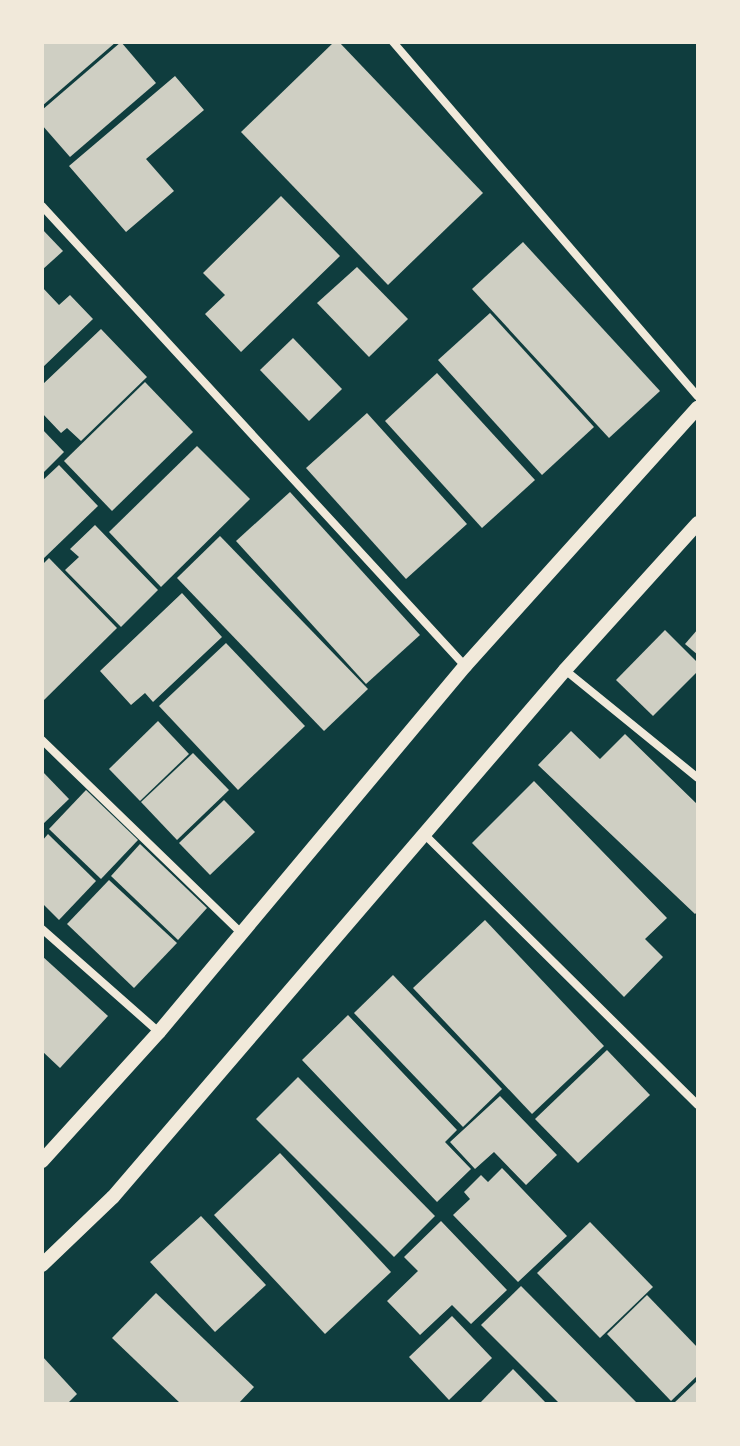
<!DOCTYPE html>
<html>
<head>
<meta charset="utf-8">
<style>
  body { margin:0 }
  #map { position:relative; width:740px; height:1446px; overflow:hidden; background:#0f3d3e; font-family:"Roboto Serif",serif }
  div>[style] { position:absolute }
  .building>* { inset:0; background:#cfcfc3 }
  .minor>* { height:8px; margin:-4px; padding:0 4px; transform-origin:4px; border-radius:4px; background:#f1e9da }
  .tertiary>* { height:14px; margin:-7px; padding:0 7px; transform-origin:7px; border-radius:7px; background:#f1e9da }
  span { translate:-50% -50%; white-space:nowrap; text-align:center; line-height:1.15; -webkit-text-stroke:7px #f1e9da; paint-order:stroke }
  .frame { position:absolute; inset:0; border:44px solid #f1e9da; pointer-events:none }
</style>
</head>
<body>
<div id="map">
  <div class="building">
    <i style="clip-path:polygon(42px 42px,116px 42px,42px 106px)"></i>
    <i style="clip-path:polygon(121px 42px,156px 83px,70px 157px,42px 125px,42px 110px)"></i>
    <i style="clip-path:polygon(334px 42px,339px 42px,483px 193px,388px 285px,241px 132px)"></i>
    <i style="clip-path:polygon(175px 76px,204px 110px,146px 159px,174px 191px,126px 232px,69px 166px)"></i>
    <i style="clip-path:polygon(281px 196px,340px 256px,241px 352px,205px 314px,225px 295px,203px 273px)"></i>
    <i style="clip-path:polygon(42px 229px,63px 251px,42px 270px)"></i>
    <i style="clip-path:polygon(523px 242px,660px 391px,609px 438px,472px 289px)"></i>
    <i style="clip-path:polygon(357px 267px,408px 319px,369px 357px,317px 303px)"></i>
    <i style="clip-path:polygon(42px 287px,59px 305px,70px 295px,93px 319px,42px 368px)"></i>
    <i style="clip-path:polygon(490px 313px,594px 427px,542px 475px,438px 360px)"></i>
    <i style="clip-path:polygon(101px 329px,147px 377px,81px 441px,67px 428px,61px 433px,42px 413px,42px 385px)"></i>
    <i style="clip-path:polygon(293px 338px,342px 389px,309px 421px,260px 370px)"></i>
    <i style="clip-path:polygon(437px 373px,535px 480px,482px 528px,385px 421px)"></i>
    <i style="clip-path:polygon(145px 382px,193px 432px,112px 511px,64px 461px)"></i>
    <i style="clip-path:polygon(367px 413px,467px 524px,406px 579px,306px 468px)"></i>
    <i style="clip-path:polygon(42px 429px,64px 452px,42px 474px)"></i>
    <i style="clip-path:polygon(197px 446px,250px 499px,161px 587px,109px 532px)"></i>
    <i style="clip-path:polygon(59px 465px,98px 506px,42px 560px,42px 481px)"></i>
    <i style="clip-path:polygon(290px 492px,420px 635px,366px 684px,236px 541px)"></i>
    <i style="clip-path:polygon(95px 525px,158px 590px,121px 627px,65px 570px,79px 557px,70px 549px)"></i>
    <i style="clip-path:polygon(220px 536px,368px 689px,324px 731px,177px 578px)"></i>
    <i style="clip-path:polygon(49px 558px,117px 628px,42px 702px,42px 565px)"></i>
    <i style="clip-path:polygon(182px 593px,222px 637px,153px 702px,145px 693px,131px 705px,100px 671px)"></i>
    <i style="clip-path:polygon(698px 629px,698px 655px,685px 644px)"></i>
    <i style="clip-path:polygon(665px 630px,698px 663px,698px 671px,653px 716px,616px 680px)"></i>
    <i style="clip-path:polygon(226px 643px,305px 726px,238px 790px,159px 706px)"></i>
    <i style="clip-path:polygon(158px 721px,189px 754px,140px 801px,109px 769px)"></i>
    <i style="clip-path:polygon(571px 731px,600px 759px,625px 734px,698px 805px,698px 911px,695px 914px,538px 765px)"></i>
    <i style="clip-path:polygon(193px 753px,229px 790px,177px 840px,141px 802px)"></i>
    <i style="clip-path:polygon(42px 771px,69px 799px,42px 825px)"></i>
    <i style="clip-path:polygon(534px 781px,667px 918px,645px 939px,663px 957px,624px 997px,472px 843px)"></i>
    <i style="clip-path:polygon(86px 790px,138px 840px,101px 879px,49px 829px)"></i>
    <i style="clip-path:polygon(224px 800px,255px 832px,210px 875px,179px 843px)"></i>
    <i style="clip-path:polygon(48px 834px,96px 881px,59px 920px,42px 903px,42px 841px)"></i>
    <i style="clip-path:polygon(140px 844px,207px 908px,178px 940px,111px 876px)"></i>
    <i style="clip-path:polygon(109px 880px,177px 943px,134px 988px,67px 924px)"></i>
    <i style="clip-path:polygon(485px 920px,604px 1046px,532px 1114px,413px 988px)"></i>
    <i style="clip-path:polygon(42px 956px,108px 1016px,60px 1068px,42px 1051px)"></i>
    <i style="clip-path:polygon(393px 975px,502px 1089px,463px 1127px,354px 1013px)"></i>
    <i style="clip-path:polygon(348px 1015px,457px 1130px,445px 1142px,471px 1169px,437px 1202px,302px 1060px)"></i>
    <i style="clip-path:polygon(607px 1050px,650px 1095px,578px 1163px,535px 1119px)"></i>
    <i style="clip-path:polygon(298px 1077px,435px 1216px,394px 1257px,256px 1119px)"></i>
    <i style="clip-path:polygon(500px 1096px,557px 1155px,526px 1185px,494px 1152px,475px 1169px,450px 1142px)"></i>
    <i style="clip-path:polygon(280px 1153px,391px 1272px,325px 1334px,214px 1215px)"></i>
    <i style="clip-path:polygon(502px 1168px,567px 1236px,518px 1282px,453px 1215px,470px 1199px,464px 1192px,481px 1175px,488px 1182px)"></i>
    <i style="clip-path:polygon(201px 1216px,266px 1285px,215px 1332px,150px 1262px)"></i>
    <i style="clip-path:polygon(441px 1221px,507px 1290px,471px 1324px,452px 1305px,420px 1335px,387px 1301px,418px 1271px,404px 1257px)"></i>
    <i style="clip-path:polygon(590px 1222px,653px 1287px,600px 1338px,537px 1273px)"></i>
    <i style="clip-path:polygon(521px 1286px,638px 1404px,560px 1404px,481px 1325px)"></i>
    <i style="clip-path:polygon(156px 1293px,254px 1387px,238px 1404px,181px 1404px,112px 1338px)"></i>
    <i style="clip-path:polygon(647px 1295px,698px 1348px,698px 1375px,671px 1401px,607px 1334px)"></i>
    <i style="clip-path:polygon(452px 1316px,492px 1358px,449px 1400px,409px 1357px)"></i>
    <i style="clip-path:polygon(42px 1356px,77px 1394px,67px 1404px,42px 1404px)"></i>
    <i style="clip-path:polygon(513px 1369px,547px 1404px,479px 1404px)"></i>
    <i style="clip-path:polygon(698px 1380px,698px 1404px,673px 1404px)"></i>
  </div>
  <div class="minor">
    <i style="left:393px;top:42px;width:467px;rotate:49.3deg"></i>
    <i style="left:42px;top:206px;width:625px;rotate:47.4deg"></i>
    <i style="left:565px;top:670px;width:171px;rotate:39.1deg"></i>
    <i style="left:42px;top:740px;width:279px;rotate:44.1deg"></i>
    <i style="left:424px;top:834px;width:385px;rotate:44.7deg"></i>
    <i style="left:42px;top:929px;width:156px;rotate:41.4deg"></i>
  </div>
  <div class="tertiary">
    <i style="left:42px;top:1161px;width:174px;rotate:-47.8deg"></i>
    <i style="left:159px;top:1032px;width:477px;rotate:-50.1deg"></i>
    <i style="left:465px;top:666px;width:348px;rotate:-48deg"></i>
    <i style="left:42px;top:1265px;width:98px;rotate:-43.8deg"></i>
    <i style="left:113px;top:1197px;width:694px;rotate:-49.38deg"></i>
    <i style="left:565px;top:670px;width:198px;rotate:-47.9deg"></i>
  </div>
  <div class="frame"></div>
</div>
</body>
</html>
